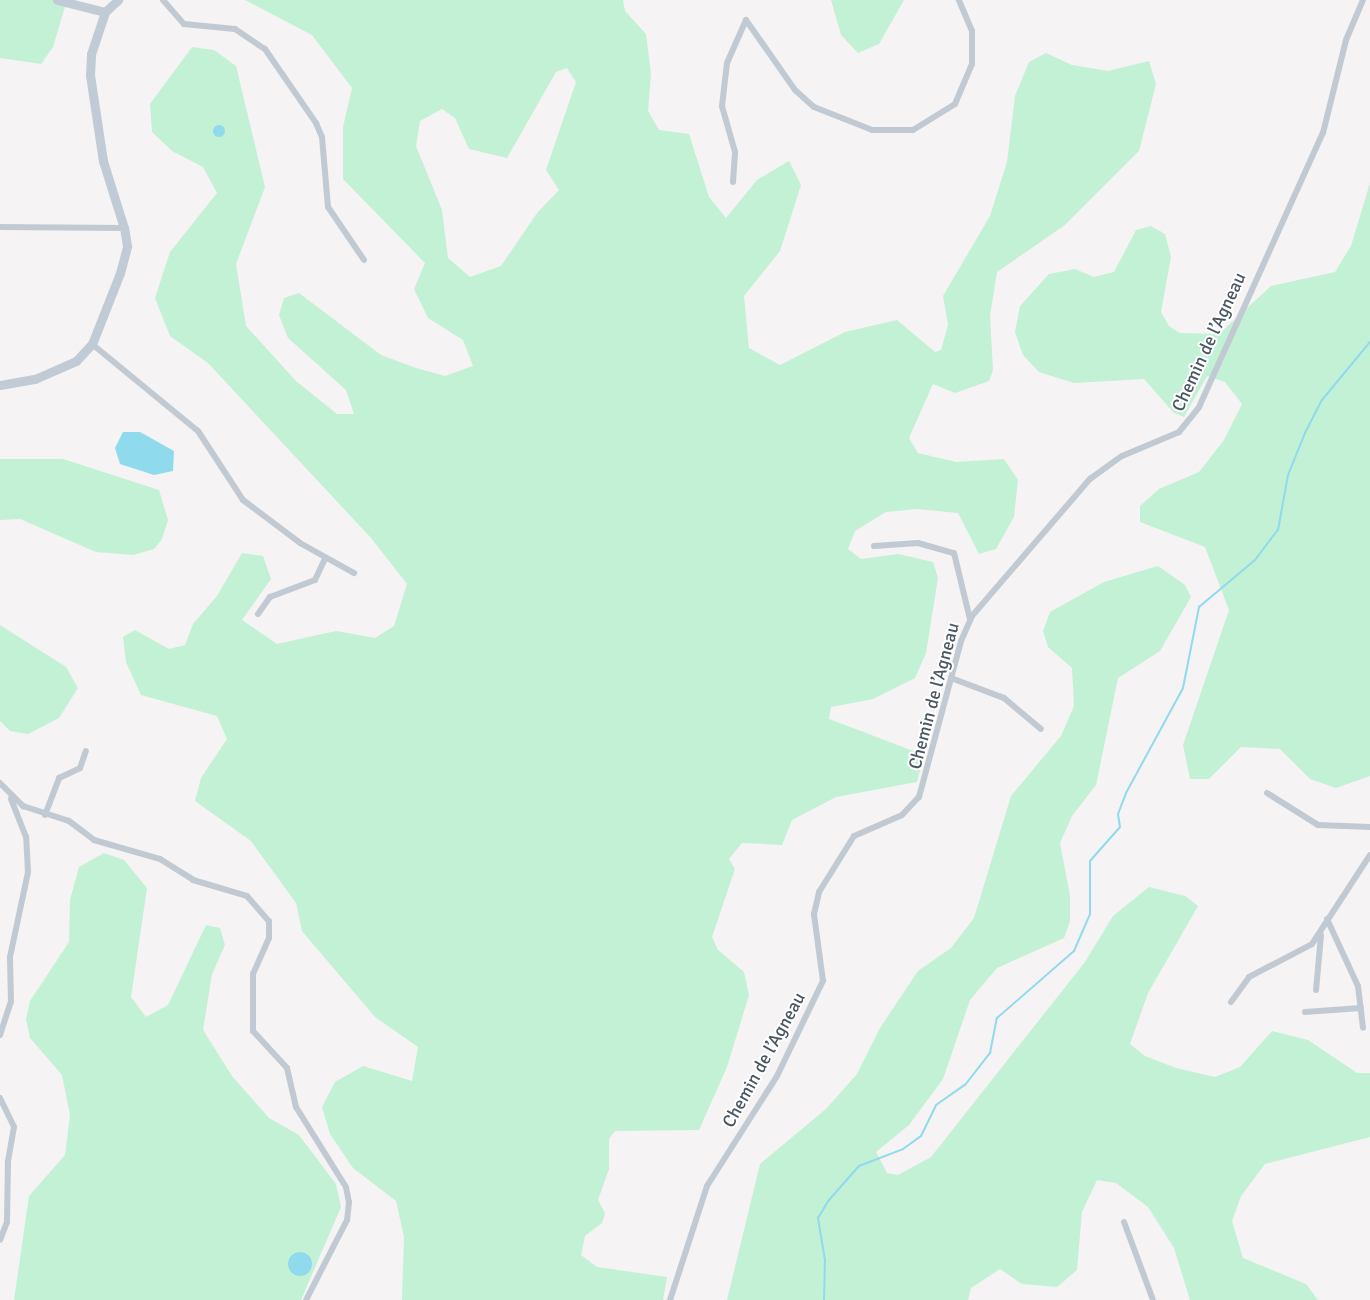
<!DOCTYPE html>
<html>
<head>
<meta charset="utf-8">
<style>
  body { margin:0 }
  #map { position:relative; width:1370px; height:1300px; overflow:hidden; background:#f5f3f3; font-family:Signika,sans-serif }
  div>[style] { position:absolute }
  .green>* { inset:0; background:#c3f1d5 }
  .water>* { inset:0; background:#90daee }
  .round { border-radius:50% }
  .stream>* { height:2px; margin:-1px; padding:0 1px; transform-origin:1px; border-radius:1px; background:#90daee }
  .minor>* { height:6px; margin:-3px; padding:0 3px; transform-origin:3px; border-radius:3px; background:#c1cad2 }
  .secondary>* { height:9px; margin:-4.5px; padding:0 4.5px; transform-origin:4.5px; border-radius:4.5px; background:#c1cbd6 }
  span { translate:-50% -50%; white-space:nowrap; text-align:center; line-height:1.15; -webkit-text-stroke:4px #fff; paint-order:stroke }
  .street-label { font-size:18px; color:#4a5661 }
</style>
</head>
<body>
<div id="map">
  <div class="green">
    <i style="clip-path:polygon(0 0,67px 0,53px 47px,41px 64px,0 58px)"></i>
    <i style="clip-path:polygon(evenodd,245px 0,623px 0,625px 11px,646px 34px,651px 74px,648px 111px,659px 130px,689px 134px,709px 197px,726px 218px,757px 180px,789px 161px,801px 185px,780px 251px,744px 296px,749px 348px,780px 365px,845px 332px,897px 320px,935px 352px,941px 350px,948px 325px,943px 296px,990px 216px,1007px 162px,1015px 96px,1029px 62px,1046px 53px,1072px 65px,1108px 71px,1149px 61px,1156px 84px,1139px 151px,1065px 225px,997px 272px,990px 316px,993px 370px,989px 381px,955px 393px,933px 384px,909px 438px,918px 453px,956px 462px,1004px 459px,1018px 480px,1014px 517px,996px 549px,979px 554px,958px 513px,917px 509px,886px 512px,855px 531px,848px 549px,861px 559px,898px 554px,933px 562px,938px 578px,926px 653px,915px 678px,873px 699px,831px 707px,829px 719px,924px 755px,917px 782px,836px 797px,792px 820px,782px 845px,742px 843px,729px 859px,735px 869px,712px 937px,718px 950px,744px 972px,749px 995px,727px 1067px,699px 1130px,615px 1131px,609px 1139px,609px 1169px,598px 1200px,605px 1213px,602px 1223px,585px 1236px,581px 1255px,597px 1267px,667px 1277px,663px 1300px,402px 1300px,404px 1237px,396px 1201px,353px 1168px,330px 1134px,322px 1107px,335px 1082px,363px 1066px,412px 1081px,418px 1047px,375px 1017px,302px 931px,296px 903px,251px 841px,195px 801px,201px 778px,227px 739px,217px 716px,141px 695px,126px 662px,123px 637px,135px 630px,169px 649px,185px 645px,193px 624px,217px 596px,242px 553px,263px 556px,271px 579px,242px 620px,277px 644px,336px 631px,375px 638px,394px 626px,407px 584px,371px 538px,208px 363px,170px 336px,155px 298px,170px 252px,217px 193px,203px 167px,172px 151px,152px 132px,150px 104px,192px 47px,214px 50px,236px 66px,265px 187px,236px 264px,246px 326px,296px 381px,337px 414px,354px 414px,346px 390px,288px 338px,279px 315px,284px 298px,299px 293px,381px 355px,416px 368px,445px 376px,473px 366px,463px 340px,428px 318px,414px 289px,425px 263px,343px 179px,343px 127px,352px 88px,312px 35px,245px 0,567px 68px,576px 82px,546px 170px,559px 190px,537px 213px,501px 266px,470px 277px,448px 258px,442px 210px,416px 146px,420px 121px,442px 109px,455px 118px,469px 149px,507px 158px,556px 72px,567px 68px)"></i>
    <i style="clip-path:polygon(831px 0,904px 0,879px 44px,858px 53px,841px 35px)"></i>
    <i style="clip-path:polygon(1370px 183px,1370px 776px,1336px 788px,1310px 779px,1280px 749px,1241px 747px,1209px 779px,1190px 779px,1183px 745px,1229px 610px,1205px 547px,1140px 522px,1140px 506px,1159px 489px,1199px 472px,1224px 440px,1242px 404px,1225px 382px,1207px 376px,1184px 417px,1174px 413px,1144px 379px,1074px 383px,1039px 372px,1023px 355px,1015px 332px,1020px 306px,1049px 274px,1075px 269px,1094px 277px,1114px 272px,1136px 230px,1151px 226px,1165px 234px,1171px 257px,1161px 312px,1169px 326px,1180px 333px,1219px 334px,1271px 286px,1335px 272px,1351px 246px)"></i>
    <i style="clip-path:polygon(0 459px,63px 459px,159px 490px,168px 520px,162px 539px,154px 549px,133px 555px,96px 552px,20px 519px,0 520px)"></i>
    <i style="clip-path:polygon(1158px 566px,1185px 585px,1191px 597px,1160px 651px,1118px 678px,1096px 785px,1072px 816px,1060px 843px,1070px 896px,1070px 921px,1064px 938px,997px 968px,970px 1000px,943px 1079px,909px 1125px,876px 1152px,887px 1173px,898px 1175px,931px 1157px,1085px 962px,1113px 916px,1149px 887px,1185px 896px,1198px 906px,1148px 993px,1130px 1044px,1145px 1056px,1176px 1068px,1215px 1077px,1240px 1067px,1272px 1031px,1308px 1040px,1357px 1073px,1370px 1073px,1370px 1137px,1265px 1164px,1241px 1196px,1232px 1221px,1243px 1258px,1306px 1284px,1318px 1300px,1190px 1300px,1174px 1248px,1148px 1207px,1116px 1183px,1097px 1180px,1082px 1212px,1077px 1270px,1057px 1287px,1022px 1284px,1000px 1269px,971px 1288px,968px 1300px,727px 1300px,760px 1164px,826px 1109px,857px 1074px,880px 1028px,918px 971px,951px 948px,974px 918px,1011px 796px,1061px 736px,1074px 706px,1072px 668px,1048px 647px,1043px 631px,1050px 612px,1104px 582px)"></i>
    <i style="clip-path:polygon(0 625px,66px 667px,78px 688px,59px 718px,28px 734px,10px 731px,0 721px)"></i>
    <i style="clip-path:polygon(104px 853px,124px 860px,147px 888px,131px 997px,146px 1017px,168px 1005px,206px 925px,220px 928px,225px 945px,212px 974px,203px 1030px,232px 1076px,269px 1118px,299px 1135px,336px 1184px,341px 1207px,301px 1300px,14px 1300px,29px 1196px,65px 1155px,70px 1115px,62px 1075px,30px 1038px,26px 1019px,30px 1001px,69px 942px,70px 900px,79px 867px)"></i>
  </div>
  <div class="water">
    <i class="round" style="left:213px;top:125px;width:12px;height:12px"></i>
    <i style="clip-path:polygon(123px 432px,140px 432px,174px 451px,173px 471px,154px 475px,120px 464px,115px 448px)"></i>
    <i class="round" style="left:288px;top:1252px;width:24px;height:24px"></i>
  </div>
  <div class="stream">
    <i style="left:824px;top:1300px;width:40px;rotate:-88.6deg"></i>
    <i style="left:825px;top:1260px;width:43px;rotate:-99.5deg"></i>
    <i style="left:818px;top:1218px;width:21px;rotate:-59deg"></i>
    <i style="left:829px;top:1200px;width:45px;rotate:-48.6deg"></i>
    <i style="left:859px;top:1166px;width:47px;rotate:-21.1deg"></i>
    <i style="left:903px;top:1149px;width:22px;rotate:-36deg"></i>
    <i style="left:921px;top:1136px;width:34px;rotate:-64deg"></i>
    <i style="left:936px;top:1105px;width:35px;rotate:-35deg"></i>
    <i style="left:965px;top:1085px;width:41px;rotate:-52deg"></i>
    <i style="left:990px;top:1053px;width:36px;rotate:-79deg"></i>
    <i style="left:997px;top:1018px;width:102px;rotate:-41deg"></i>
    <i style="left:1074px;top:951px;width:40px;rotate:-66.6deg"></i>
    <i style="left:1090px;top:914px;width:53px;rotate:-90deg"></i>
    <i style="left:1090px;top:861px;width:45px;rotate:-48.6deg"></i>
    <i style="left:1120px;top:827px;width:13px;rotate:-99deg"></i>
    <i style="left:1118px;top:814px;width:22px;rotate:-69deg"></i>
    <i style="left:1126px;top:793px;width:119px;rotate:-61.5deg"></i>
    <i style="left:1183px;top:688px;width:83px;rotate:-78.8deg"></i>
    <i style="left:1199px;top:607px;width:73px;rotate:-40deg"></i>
    <i style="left:1255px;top:560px;width:38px;rotate:-53deg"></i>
    <i style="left:1278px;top:530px;width:56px;rotate:-79.7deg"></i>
    <i style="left:1288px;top:475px;width:45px;rotate:-68deg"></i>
    <i style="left:1305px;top:433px;width:37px;rotate:-63deg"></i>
    <i style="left:1322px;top:400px;width:75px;rotate:-50.4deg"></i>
  </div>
  <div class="minor">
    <i style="left:163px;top:0;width:32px;rotate:49deg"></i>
    <i style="left:184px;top:24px;width:51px;rotate:5.6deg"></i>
    <i style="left:235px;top:29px;width:36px;rotate:34deg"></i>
    <i style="left:265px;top:49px;width:90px;rotate:55.4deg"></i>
    <i style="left:316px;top:123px;width:15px;rotate:67deg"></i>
    <i style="left:322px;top:137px;width:70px;rotate:85.1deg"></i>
    <i style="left:328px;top:207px;width:64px;rotate:55.8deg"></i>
    <i style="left:733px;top:182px;width:30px;rotate:-86deg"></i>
    <i style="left:735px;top:152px;width:48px;rotate:-105.8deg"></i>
    <i style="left:722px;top:106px;width:43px;rotate:-83.4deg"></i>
    <i style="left:727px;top:63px;width:47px;rotate:-66.2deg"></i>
    <i style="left:746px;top:20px;width:85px;rotate:55deg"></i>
    <i style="left:795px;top:90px;width:25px;rotate:42deg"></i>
    <i style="left:814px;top:107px;width:62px;rotate:21.6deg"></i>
    <i style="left:872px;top:130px;width:41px"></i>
    <i style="left:913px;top:130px;width:49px;rotate:-31.8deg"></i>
    <i style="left:955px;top:104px;width:43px;rotate:-67deg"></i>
    <i style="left:972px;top:64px;width:33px;rotate:-90deg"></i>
    <i style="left:972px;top:31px;width:34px;rotate:-113deg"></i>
    <i style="left:0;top:227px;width:124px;rotate:0.5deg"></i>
    <i style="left:92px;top:344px;width:137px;rotate:39.4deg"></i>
    <i style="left:198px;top:431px;width:82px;rotate:56.9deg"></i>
    <i style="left:243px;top:500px;width:71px;rotate:37deg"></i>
    <i style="left:300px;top:543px;width:62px;rotate:29.1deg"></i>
    <i style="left:874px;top:546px;width:44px;rotate:-3.9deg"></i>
    <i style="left:918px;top:543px;width:37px;rotate:16deg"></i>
    <i style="left:954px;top:553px;width:68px;rotate:76.4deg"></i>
    <i style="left:258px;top:614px;width:21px;rotate:-55deg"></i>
    <i style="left:270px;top:597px;width:48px;rotate:-20.7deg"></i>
    <i style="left:315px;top:580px;width:23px;rotate:-65deg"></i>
    <i style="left:951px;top:678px;width:57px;rotate:20.7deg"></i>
    <i style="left:1004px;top:698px;width:48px;rotate:40deg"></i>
    <i style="left:0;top:783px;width:33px;rotate:45deg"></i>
    <i style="left:23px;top:806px;width:48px;rotate:18.1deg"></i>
    <i style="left:69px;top:821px;width:31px;rotate:37deg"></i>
    <i style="left:94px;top:840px;width:69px;rotate:16.1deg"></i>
    <i style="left:160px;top:859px;width:39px;rotate:32deg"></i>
    <i style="left:193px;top:880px;width:56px;rotate:16.5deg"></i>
    <i style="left:247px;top:896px;width:33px;rotate:49deg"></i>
    <i style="left:269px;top:921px;width:17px;rotate:90deg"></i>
    <i style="left:269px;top:938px;width:39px;rotate:114deg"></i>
    <i style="left:253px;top:974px;width:57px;rotate:90deg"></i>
    <i style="left:253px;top:1031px;width:50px;rotate:47.4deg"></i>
    <i style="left:287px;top:1068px;width:40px;rotate:77deg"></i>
    <i style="left:296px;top:1107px;width:94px;rotate:58deg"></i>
    <i style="left:346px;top:1187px;width:15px;rotate:79deg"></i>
    <i style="left:349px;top:1202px;width:18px;rotate:96deg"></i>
    <i style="left:347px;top:1220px;width:90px;rotate:117.1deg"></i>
    <i style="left:1267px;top:793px;width:60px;rotate:32.1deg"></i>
    <i style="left:1318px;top:825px;width:52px;rotate:2.2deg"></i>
    <i style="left:45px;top:815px;width:40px;rotate:-69deg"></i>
    <i style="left:59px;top:778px;width:23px;rotate:-25deg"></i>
    <i style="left:80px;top:768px;width:18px;rotate:-71deg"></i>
    <i style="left:1327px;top:919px;width:74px;rotate:65.2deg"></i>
    <i style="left:1358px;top:986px;width:42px;rotate:83.2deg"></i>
    <i style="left:1316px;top:990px;width:55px;rotate:-84.8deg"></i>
    <i style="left:1231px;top:1002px;width:31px;rotate:-54deg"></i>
    <i style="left:1249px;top:977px;width:71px;rotate:-27.6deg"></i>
    <i style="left:1312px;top:944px;width:106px;rotate:-56.9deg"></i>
    <i style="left:1305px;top:1012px;width:56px;rotate:-4.1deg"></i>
    <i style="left:0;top:1035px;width:35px;rotate:-72deg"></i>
    <i style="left:11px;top:1002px;width:45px;rotate:-91.3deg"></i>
    <i style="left:10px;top:957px;width:87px;rotate:-78deg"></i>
    <i style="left:28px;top:872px;width:35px;rotate:-93deg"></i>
    <i style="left:26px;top:837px;width:41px;rotate:-111.5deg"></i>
    <i style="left:0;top:1098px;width:32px;rotate:64deg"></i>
    <i style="left:14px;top:1127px;width:36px;rotate:100deg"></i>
    <i style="left:8px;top:1162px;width:60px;rotate:91deg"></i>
    <i style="left:7px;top:1222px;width:19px;rotate:111deg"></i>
    <i style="left:1124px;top:1222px;width:83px;rotate:69.6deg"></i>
    <i style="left:670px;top:1300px;width:120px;rotate:-72deg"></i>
    <i style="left:707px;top:1186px;width:130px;rotate:-57.5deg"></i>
    <i style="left:777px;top:1076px;width:106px;rotate:-64.2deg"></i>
    <i style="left:823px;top:981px;width:68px;rotate:-97.7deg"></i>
    <i style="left:814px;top:914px;width:23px;rotate:-77deg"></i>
    <i style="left:819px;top:892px;width:66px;rotate:-58deg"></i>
    <i style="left:854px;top:836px;width:52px;rotate:-23.6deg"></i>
    <i style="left:902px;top:815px;width:25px;rotate:-47deg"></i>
    <i style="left:919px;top:797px;width:162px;rotate:-74.9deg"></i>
    <i style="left:961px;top:641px;width:27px;rotate:-66deg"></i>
    <i style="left:972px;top:616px;width:181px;rotate:-49.3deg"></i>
    <i style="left:1090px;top:479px;width:39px;rotate:-36deg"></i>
    <i style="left:1122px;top:456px;width:62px;rotate:-22.8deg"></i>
    <i style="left:1179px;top:432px;width:32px;rotate:-51deg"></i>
    <i style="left:1199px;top:407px;width:301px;rotate:-65.7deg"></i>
    <i style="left:1323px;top:133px;width:96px;rotate:-76.1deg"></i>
    <i style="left:1346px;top:40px;width:43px;rotate:-67deg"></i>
  </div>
  <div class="secondary">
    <i style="left:57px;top:0;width:49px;rotate:14deg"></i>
    <i style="left:105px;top:12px;width:18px;rotate:-43deg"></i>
    <i style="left:0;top:385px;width:36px;rotate:-10deg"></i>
    <i style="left:35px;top:379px;width:45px;rotate:-23.7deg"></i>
    <i style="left:76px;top:361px;width:23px;rotate:-47deg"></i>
    <i style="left:92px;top:344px;width:76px;rotate:-68.5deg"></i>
    <i style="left:120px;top:273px;width:28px;rotate:-75deg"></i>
    <i style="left:127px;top:246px;width:18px;rotate:-99deg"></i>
    <i style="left:124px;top:228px;width:70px;rotate:-107.4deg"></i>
    <i style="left:103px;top:161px;width:87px;rotate:-98.6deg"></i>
    <i style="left:90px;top:75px;width:21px;rotate:-87deg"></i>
    <i style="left:91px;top:54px;width:44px;rotate:-71.6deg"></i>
  </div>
  <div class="street-label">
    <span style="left:1209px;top:342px;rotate:-65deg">Chemin de l’Agneau</span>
    <span style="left:934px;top:696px;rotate:-75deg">Chemin de l’Agneau</span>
    <span style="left:764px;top:1060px;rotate:-61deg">Chemin de l’Agneau</span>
  </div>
</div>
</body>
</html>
